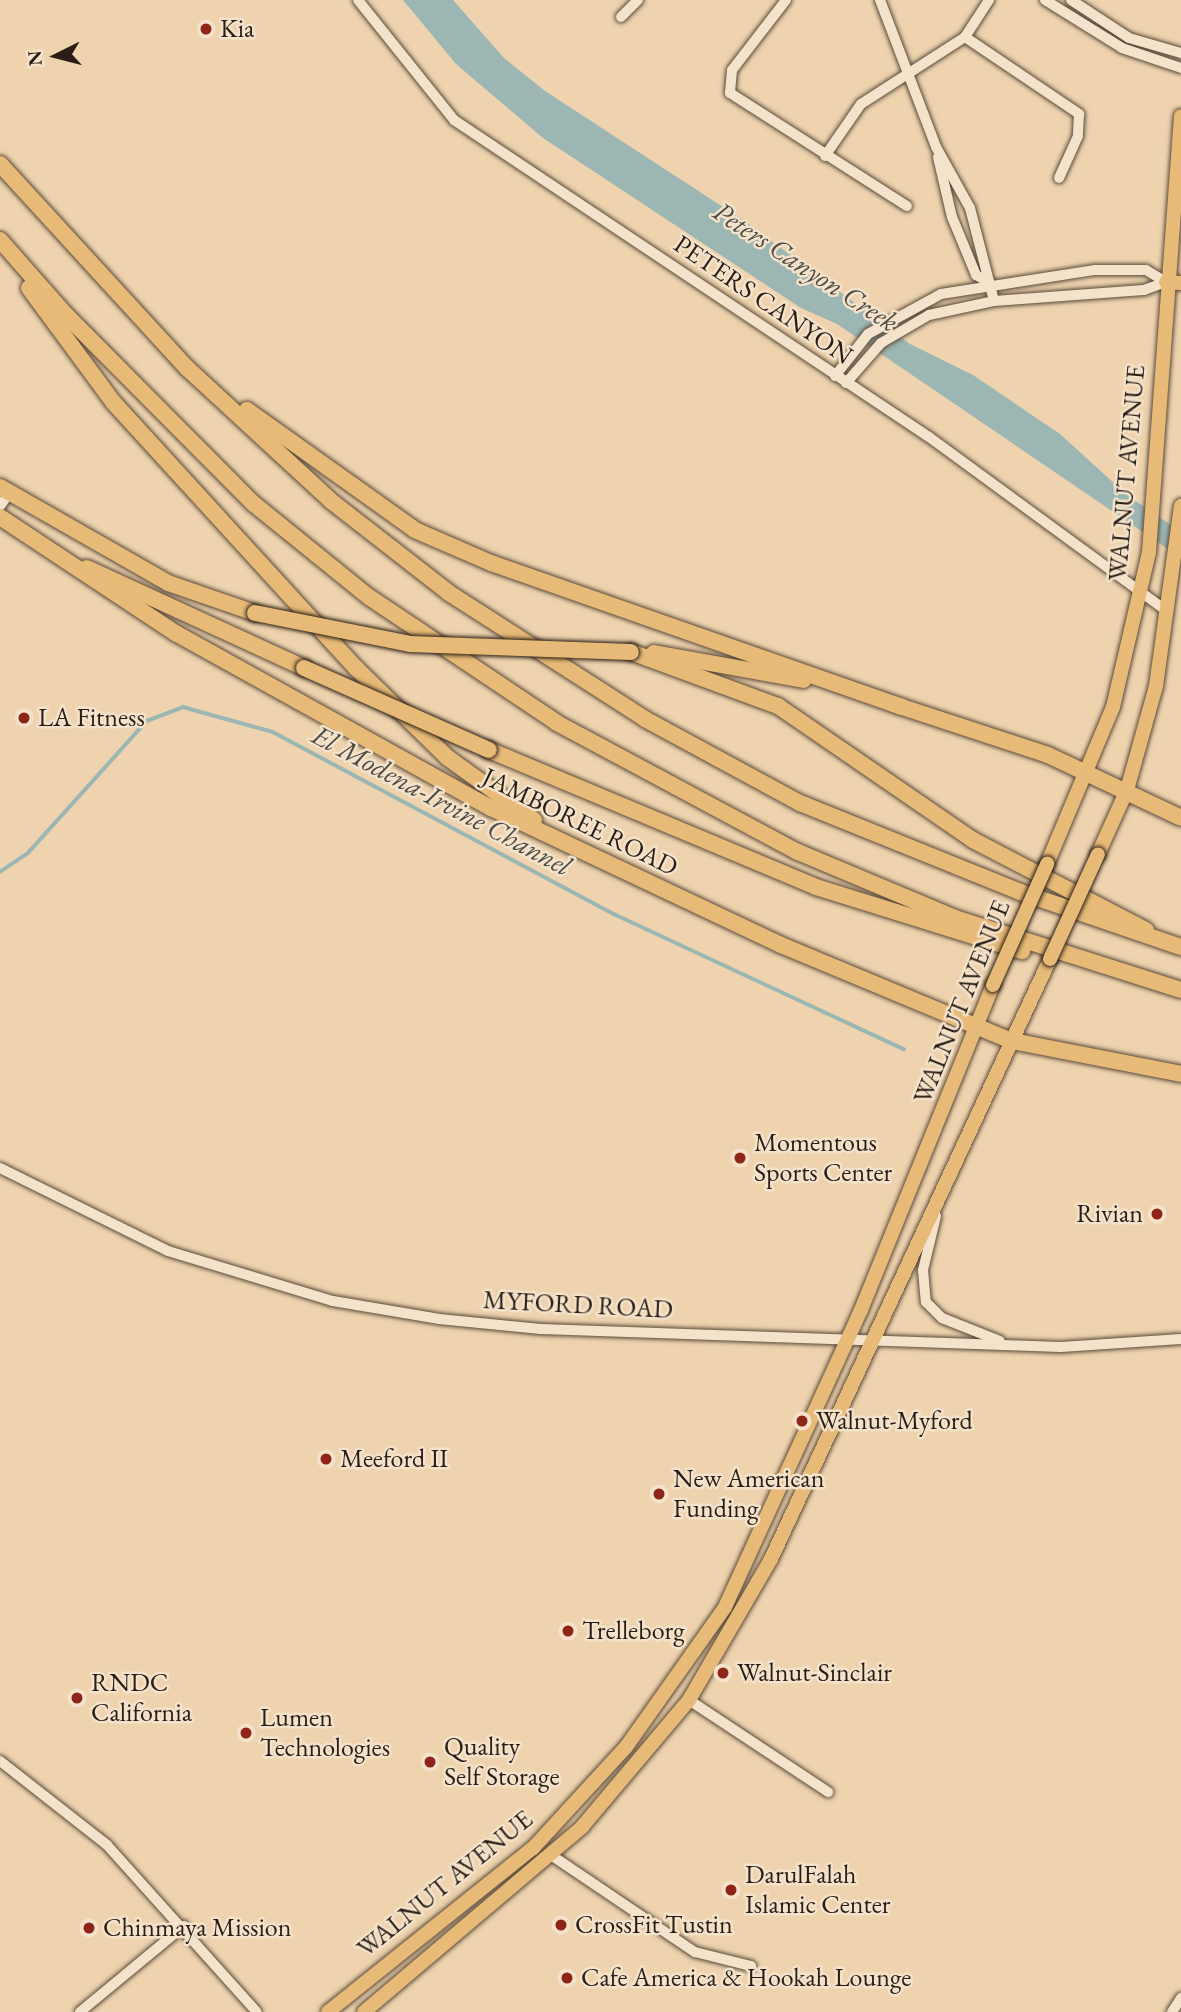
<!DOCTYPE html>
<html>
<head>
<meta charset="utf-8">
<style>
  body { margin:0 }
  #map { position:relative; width:1181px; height:2012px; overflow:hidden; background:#eed3ae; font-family:"EB Garamond",serif }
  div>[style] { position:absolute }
  .water>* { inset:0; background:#9cb6b3 }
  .stream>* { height:3.5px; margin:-1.75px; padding:0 1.75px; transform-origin:1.75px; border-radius:1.75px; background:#9cb6b3 }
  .roads { filter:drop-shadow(0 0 2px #5a4a3b) drop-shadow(0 0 2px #5a4a3b) }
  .minor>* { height:10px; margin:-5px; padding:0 5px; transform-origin:5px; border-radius:5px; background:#f4e2ca }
  .major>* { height:14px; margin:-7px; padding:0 7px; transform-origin:7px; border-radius:7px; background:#e7ba77 }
  .highway>* { height:16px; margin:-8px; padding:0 8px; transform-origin:8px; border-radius:8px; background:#e7ba77 }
  .bridges { filter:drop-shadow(0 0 2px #291d15) drop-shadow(0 0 2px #291d15) }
  .major-bridge>* { height:14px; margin:-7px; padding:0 7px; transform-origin:7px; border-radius:7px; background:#e7ba77 }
  .highway-bridge>* { height:16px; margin:-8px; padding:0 8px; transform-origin:8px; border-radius:8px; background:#e7ba77 }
  .dots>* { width:19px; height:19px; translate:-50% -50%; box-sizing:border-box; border:4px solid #f4e2ca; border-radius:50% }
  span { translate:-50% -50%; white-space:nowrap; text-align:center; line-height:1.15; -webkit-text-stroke:5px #f4e2ca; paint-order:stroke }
  .poi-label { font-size:26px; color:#291d15 }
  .left { translate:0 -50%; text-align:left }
  .right { translate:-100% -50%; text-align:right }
  .street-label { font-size:26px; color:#291d15 }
  .water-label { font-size:28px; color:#4c4b44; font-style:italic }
  .north { position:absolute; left:21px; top:21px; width:70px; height:70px; -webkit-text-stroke:5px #f4e2ca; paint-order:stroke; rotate:264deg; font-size:19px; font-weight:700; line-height:28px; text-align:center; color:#291d15 }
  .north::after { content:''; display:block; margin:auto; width:24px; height:32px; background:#291d15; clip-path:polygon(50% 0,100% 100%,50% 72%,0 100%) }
</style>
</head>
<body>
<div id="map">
  <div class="water">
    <i style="clip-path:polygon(403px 0,453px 0,504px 58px,545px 91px,746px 222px,910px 344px,973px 375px,1060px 434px,1127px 495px,1181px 532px,1181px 558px,837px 324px,801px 308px,543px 138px,456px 64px)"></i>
  </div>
  <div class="stream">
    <i style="left:0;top:872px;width:34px;rotate:-34deg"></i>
    <i style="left:28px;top:853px;width:178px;rotate:-48deg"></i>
    <i style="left:147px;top:721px;width:39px;rotate:-21deg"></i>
    <i style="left:183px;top:707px;width:93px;rotate:15.5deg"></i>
    <i style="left:273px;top:732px;width:387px;rotate:28.1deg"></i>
    <i style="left:614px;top:914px;width:320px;rotate:25deg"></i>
  </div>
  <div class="roads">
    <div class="minor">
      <i style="left:358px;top:0;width:154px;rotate:51.3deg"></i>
      <i style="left:454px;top:120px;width:571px;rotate:33.72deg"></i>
      <i style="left:929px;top:437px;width:296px;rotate:36.2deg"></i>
      <i style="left:786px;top:0;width:88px;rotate:127.6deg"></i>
      <i style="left:732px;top:70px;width:23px;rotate:95deg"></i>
      <i style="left:730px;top:93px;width:210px;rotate:32.6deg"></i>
      <i style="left:880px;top:0;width:157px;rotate:69.1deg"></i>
      <i style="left:936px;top:147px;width:70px;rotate:60.9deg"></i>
      <i style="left:970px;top:208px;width:96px;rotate:75.5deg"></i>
      <i style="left:1045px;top:0;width:91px;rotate:31.9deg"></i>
      <i style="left:1122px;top:48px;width:62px;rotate:18.7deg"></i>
      <i style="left:1071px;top:0;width:69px;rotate:33.2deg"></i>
      <i style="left:1129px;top:38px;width:54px;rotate:16.1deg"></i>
      <i style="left:621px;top:17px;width:24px;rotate:-45deg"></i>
      <i style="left:965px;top:37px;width:138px;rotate:34deg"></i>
      <i style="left:1079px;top:114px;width:22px;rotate:93deg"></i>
      <i style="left:1078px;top:136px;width:46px;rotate:114.3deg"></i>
      <i style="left:825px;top:156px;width:63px;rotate:-55.3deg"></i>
      <i style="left:861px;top:104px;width:124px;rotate:-32.8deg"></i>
      <i style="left:965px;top:37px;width:44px;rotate:-57deg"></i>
      <i style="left:938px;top:157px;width:62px;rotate:76.9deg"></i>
      <i style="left:952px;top:217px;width:63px;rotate:67.5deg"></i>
      <i style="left:976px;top:275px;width:16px;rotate:30deg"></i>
      <i style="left:835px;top:376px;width:53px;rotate:-51.8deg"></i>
      <i style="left:868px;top:334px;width:83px;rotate:-28.7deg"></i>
      <i style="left:941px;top:294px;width:156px;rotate:-8.9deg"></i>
      <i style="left:1095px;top:270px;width:51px"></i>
      <i style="left:1146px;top:270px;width:23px;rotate:31deg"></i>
      <i style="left:846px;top:383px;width:53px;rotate:-48.8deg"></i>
      <i style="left:881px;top:343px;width:56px;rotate:-30.3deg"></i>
      <i style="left:929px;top:315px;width:66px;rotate:-12.2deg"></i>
      <i style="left:994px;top:301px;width:150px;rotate:-4.2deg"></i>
      <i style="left:1144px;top:290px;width:23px;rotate:-20deg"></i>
      <i style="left:0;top:506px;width:16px;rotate:-55deg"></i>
      <i style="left:0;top:1168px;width:187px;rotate:26.3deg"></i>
      <i style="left:168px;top:1251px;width:172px;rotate:16.9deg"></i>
      <i style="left:333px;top:1301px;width:108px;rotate:9.6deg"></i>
      <i style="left:439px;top:1319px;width:102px;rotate:5.6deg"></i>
      <i style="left:541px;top:1329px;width:520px;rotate:1.98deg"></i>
      <i style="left:1061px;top:1347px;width:120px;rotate:-3.8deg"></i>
      <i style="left:936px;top:1216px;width:56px;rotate:103.5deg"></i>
      <i style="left:923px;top:1270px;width:32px;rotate:85deg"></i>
      <i style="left:926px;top:1302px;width:23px;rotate:45deg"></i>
      <i style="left:942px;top:1318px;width:62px;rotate:21.6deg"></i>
      <i style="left:689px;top:1700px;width:167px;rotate:33.5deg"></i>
      <i style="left:0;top:1761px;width:136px;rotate:38.1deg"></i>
      <i style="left:107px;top:1845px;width:224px;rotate:48.1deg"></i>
      <i style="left:551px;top:1855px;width:174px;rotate:34deg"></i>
      <i style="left:695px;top:1952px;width:58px;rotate:14deg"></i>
      <i style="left:80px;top:2012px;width:135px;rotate:-39.6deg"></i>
      <i style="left:1172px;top:2012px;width:17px;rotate:-57deg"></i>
    </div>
    <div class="major">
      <i style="left:1166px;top:282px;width:15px;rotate:4deg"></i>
      <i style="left:1098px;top:854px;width:70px;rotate:-65.6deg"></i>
      <i style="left:1127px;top:790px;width:108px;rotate:-74.4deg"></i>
      <i style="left:1156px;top:686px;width:182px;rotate:-82.1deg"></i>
      <i style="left:1047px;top:864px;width:170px;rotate:-67.2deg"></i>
      <i style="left:1113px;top:707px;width:159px;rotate:-76.9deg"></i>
      <i style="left:1149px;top:552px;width:437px;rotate:-85.8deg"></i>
      <i style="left:328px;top:2012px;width:263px;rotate:-38.7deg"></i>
      <i style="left:533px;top:1848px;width:137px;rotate:-47.4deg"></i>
      <i style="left:626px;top:1747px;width:171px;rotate:-54.7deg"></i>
      <i style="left:725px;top:1607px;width:327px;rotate:-65.4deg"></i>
      <i style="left:861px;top:1310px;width:351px;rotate:-67.9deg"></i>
      <i style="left:364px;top:2012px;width:286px;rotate:-40.3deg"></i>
      <i style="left:582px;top:1827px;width:166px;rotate:-49.9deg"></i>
      <i style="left:689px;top:1700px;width:163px;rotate:-59.8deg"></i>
      <i style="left:771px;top:1559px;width:662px;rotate:-65.06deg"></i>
    </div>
    <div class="highway">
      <i style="left:0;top:164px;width:277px;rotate:47.5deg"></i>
      <i style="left:187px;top:368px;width:196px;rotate:42.7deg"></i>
      <i style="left:331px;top:501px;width:150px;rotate:37.9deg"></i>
      <i style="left:449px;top:593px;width:233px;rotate:32.7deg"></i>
      <i style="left:645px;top:719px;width:176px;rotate:28.5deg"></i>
      <i style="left:800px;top:803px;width:237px;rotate:22deg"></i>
      <i style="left:1020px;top:892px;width:170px;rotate:18.9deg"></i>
      <i style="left:0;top:240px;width:100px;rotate:48.7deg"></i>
      <i style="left:66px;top:315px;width:267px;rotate:45.2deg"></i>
      <i style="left:254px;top:504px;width:148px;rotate:39deg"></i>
      <i style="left:369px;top:597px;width:226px;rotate:33.8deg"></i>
      <i style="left:557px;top:723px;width:273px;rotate:28.2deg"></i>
      <i style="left:798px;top:852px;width:170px;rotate:22.8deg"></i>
      <i style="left:955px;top:918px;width:237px;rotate:17.7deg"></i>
      <i style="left:29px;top:288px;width:142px;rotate:53.6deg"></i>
      <i style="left:113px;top:402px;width:362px;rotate:47.6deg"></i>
      <i style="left:357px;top:669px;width:127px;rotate:44.4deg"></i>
      <i style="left:448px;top:758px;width:106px;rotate:35.8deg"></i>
      <i style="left:247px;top:410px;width:206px;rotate:35.5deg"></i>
      <i style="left:415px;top:530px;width:83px;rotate:23.5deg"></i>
      <i style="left:491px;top:563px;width:436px;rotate:19.3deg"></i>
      <i style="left:0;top:487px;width:193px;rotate:29.7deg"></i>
      <i style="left:168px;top:583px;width:92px;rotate:19deg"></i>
      <i style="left:0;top:517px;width:212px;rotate:33.5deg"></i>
      <i style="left:177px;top:634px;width:359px;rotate:29deg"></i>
      <i style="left:491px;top:808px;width:321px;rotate:25.3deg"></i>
      <i style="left:781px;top:945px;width:250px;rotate:22.6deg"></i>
      <i style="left:1012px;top:1041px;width:172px;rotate:11deg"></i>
      <i style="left:87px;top:568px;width:239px;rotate:24.7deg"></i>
      <i style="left:631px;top:652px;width:157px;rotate:20.2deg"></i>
      <i style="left:778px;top:706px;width:237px;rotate:34.5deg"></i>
      <i style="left:973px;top:840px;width:195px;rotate:27.5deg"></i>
      <i style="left:654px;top:653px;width:152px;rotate:10.2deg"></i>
      <i style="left:893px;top:704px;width:163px;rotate:18.2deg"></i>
      <i style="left:1048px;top:755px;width:147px;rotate:25.3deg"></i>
      <i style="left:489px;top:750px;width:355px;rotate:22.7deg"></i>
      <i style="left:816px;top:887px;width:216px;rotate:17.3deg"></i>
    </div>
  </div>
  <div class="bridges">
    <div class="major-bridge">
      <i style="left:1050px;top:959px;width:115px;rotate:-65.4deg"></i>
      <i style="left:993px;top:985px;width:133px;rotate:-65.9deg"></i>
    </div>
    <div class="highway-bridge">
      <i style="left:255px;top:613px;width:158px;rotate:11.3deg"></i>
      <i style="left:410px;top:644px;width:221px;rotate:2.1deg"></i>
      <i style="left:304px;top:668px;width:202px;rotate:23.9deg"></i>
    </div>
  </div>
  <div class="dots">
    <i style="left:206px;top:29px;background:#8f2418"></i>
    <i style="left:24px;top:718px;background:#8f2418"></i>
    <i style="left:740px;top:1158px;background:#8f2418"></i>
    <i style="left:1157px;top:1214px;background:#8f2418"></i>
    <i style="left:802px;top:1421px;background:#8f2418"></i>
    <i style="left:326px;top:1459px;background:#8f2418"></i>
    <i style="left:659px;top:1494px;background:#8f2418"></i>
    <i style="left:568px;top:1631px;background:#8f2418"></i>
    <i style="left:723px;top:1673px;background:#8f2418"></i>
    <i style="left:77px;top:1698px;background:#8f2418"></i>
    <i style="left:246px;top:1733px;background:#8f2418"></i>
    <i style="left:430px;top:1762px;background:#8f2418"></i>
    <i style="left:731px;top:1890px;background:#8f2418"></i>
    <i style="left:561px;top:1925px;background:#8f2418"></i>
    <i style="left:89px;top:1928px;background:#8f2418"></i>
    <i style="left:567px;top:1978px;background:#8f2418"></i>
  </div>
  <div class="poi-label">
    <span class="left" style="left:220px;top:29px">Kia</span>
    <span class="left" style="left:38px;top:718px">LA Fitness</span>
    <span class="left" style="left:754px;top:1158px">Momentous<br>Sports Center</span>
    <span class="right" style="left:1143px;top:1214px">Rivian</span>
    <span class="left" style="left:816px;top:1421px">Walnut-Myford</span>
    <span class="left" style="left:340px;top:1459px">Meeford II</span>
    <span class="left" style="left:673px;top:1494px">New American<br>Funding</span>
    <span class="left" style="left:582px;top:1631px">Trelleborg</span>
    <span class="left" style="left:737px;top:1673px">Walnut-Sinclair</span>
    <span class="left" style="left:91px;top:1698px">RNDC<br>California</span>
    <span class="left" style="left:260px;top:1733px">Lumen<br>Technologies</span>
    <span class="left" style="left:444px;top:1762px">Quality<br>Self Storage</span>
    <span class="left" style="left:745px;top:1890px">DarulFalah<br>Islamic Center</span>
    <span class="left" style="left:575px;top:1925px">CrossFit Tustin</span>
    <span class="left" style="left:103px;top:1928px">Chinmaya Mission</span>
    <span class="left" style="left:581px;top:1978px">Cafe America &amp; Hookah Lounge</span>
  </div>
  <div class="street-label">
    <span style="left:763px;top:300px;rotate:34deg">PETERS CANYON</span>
    <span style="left:1127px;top:473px;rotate:-85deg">WALNUT AVENUE</span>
    <span style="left:580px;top:822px;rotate:26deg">JAMBOREE ROAD</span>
    <span style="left:962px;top:1002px;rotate:-68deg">WALNUT AVENUE</span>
    <span style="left:578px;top:1305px;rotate:3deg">MYFORD ROAD</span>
    <span style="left:445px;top:1884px;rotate:-39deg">WALNUT AVENUE</span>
  </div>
  <div class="water-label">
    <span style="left:806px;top:266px;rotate:33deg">Peters Canyon Creek</span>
    <span style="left:442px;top:800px;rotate:28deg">El Modena-Irvine Channel</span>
  </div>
  <div class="north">N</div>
</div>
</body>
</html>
